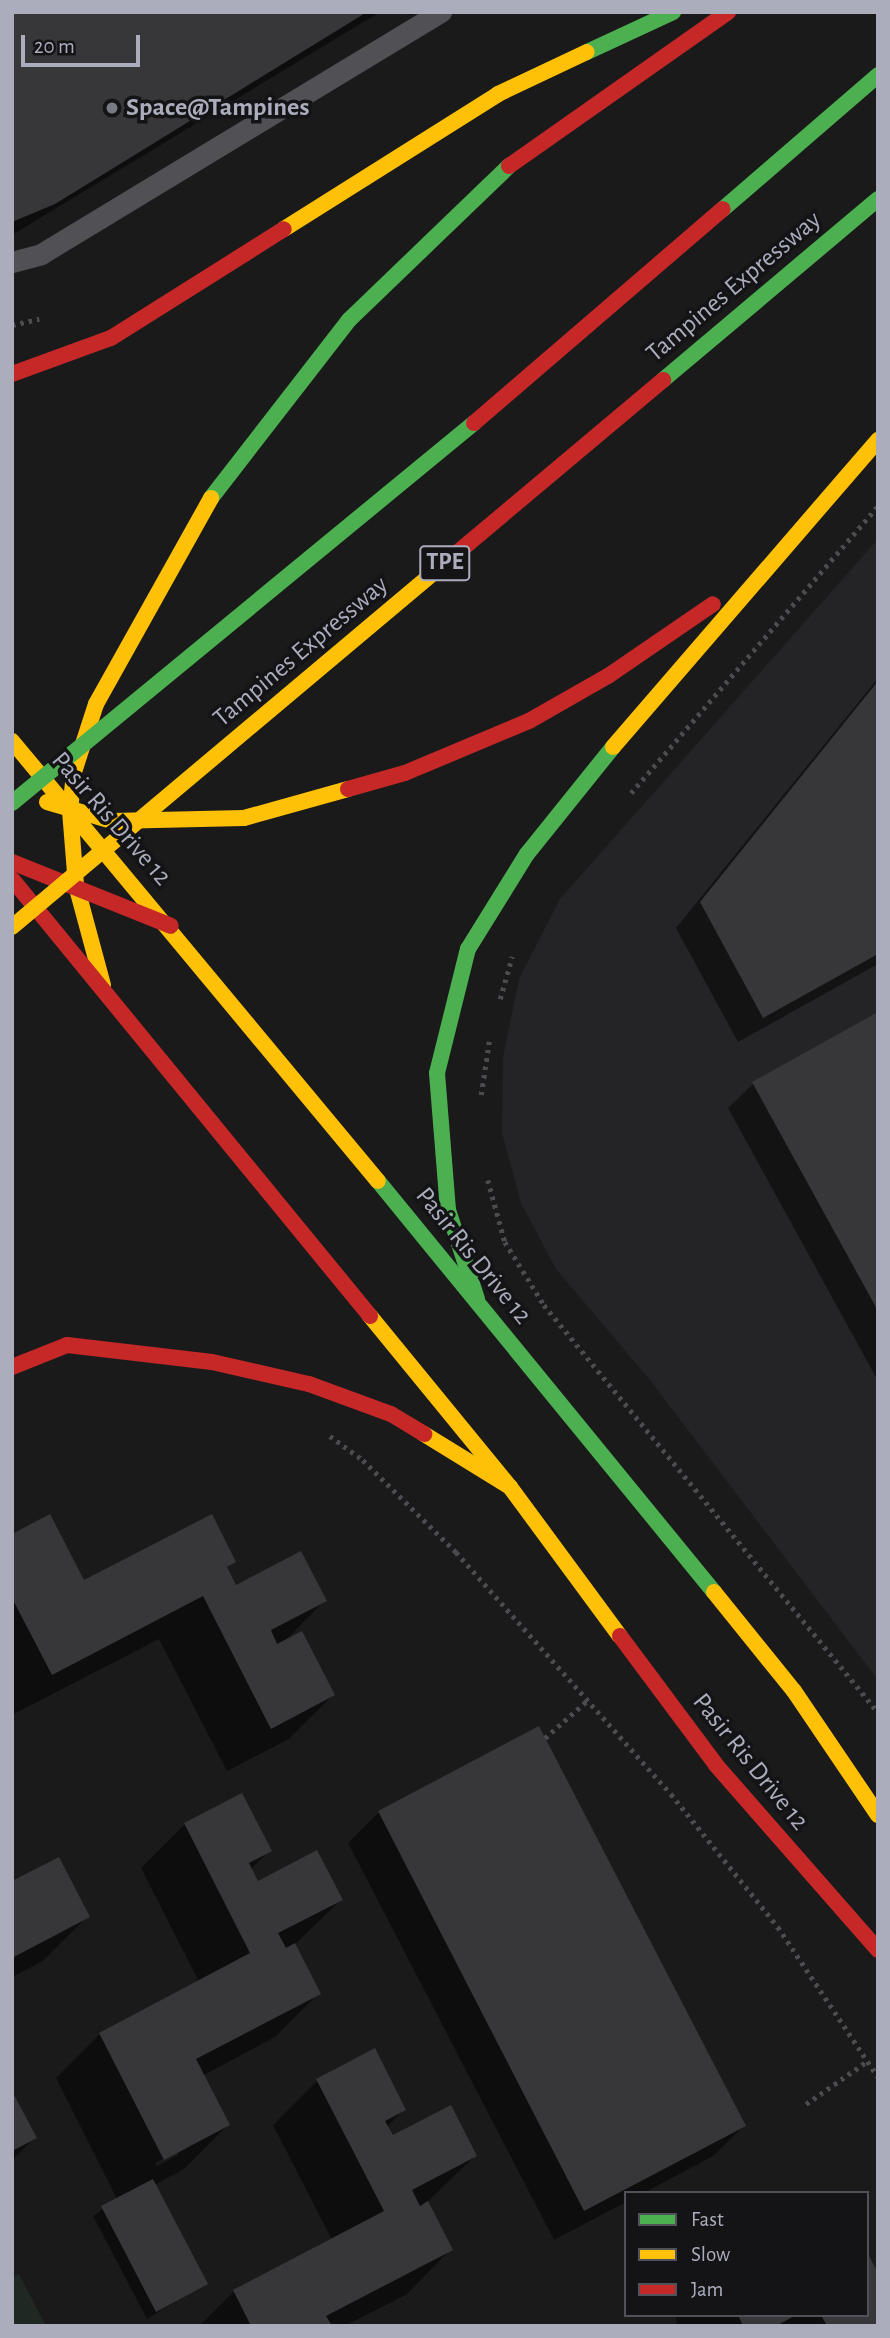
<!DOCTYPE html>
<html>
<head>
<meta charset="utf-8">
<style>
  body { margin:0 }
  #map { position:relative; width:890px; height:2338px; overflow:hidden; background:#1a1a1b; font-family:"Alegreya Sans",sans-serif }
  div>[style] { position:absolute }
  .built>* { inset:0; background:#242427 }
  .green>* { inset:0; background:#1f2822 }
  .shadow>* { inset:0; background:#0007 }
  .building>* { inset:0; background:#373739 }
  .path>* { height:4.5px; margin-top:-2.25px; transform-origin:0; background:repeating-linear-gradient(90deg,#4b4b50 0 3.5px,transparent 0 8.5px) }
  .lane>* { height:21px; margin:-10.5px; padding:0 10.5px; transform-origin:10.5px; border-radius:10.5px; background:#505055 }
  .fast>* { height:16px; margin:-8px; padding:0 8px; transform-origin:8px; border-radius:8px; background:#4caf50 }
  .slow>* { height:16px; margin:-8px; padding:0 8px; transform-origin:8px; border-radius:8px; background:#ffc107 }
  .jam>* { height:16px; margin:-8px; padding:0 8px; transform-origin:8px; border-radius:8px; background:#c62828 }
  .fast-bridge>* { height:16px; margin:-8px; padding:0 8px; transform-origin:8px; border-radius:8px; background:#4caf50 }
  .slow-bridge>* { height:16px; margin:-8px; padding:0 8px; transform-origin:8px; border-radius:8px; background:#ffc107 }
  .jam-bridge>* { height:16px; margin:-8px; padding:0 8px; transform-origin:8px; border-radius:8px; background:#c62828 }
  .dots>* { width:19px; height:19px; translate:-50% -50%; box-sizing:border-box; border:4px solid #141417; border-radius:50% }
  span { translate:-50% -50%; white-space:nowrap; text-align:center; line-height:1.15; -webkit-text-stroke:7px #141417; paint-order:stroke }
  .shield-label span { padding:2px 5px; background:#141417; border:2px solid; border-radius:5px; -webkit-text-stroke-width:0 }
  .shield-label { font-size:24px; color:#abadbc; font-weight:700 }
  .poi-label { font-size:26px; color:#abadbc; font-weight:700 }
  .left { translate:0 -50%; text-align:left }
  .street-label { font-size:26px; color:#abadbc }
  .frame { position:absolute; inset:0; border:14px solid #abadbc; pointer-events:none }
  .legend { position:absolute; left:624px; top:2191px; width:245px; height:126px; box-sizing:border-box; background:#141417; border:2px solid #505159; margin:0; padding:9px 12px; list-style:none; font-size:21px; color:#abadbc }
  .legend li { display:flex; align-items:center; gap:14px; height:35px }
  .legend b { width:35px; border:2px solid #505159 }
  .scale { position:absolute; left:21px; top:35px; width:119px; height:32px; box-sizing:border-box; border:4px solid #abadbc; border-top:0; padding-left:9px; font-size:21px; line-height:24px; white-space:nowrap; color:#abadbc; -webkit-text-stroke:5px #141417; paint-order:stroke }
</style>
</head>
<body>
<div id="map">
  <div class="built">
    <i style="clip-path:polygon(878px 539px,878px 1680px,650px 1380px,556px 1269px,521px 1203px,502px 1133px,503px 1057px,519px 979px,560px 899px)"></i>
  </div>
  <div class="green">
    <i style="clip-path:polygon(19px 2274px,46px 2326px,12px 2326px,12px 2277px)"></i>
  </div>
  <div class="shadow">
    <i style="clip-path:polygon(12px 12px,380px 12px,12px 235px)"></i>
    <i style="clip-path:polygon(878px 678px,878px 964px,738px 1042px,676px 928px)"></i>
    <i style="clip-path:polygon(878px 1014px,878px 1381px,728px 1108px,753px 1084px)"></i>
    <i style="clip-path:polygon(12px 1536px,83px 1582px,234px 1561px,226px 1569px,235px 1588px,324px 1601px,285px 1641px,333px 1695px,289px 1739px,227px 1771px,159px 1639px,12px 1715px)"></i>
    <i style="clip-path:polygon(379px 1812px,744px 2126px,713px 2156px,644px 2193px,626px 2193px,626px 2202px,554px 2240px,348px 1843px)"></i>
    <i style="clip-path:polygon(evenodd,185px 1824px,270px 1850px,250px 1870px,257px 1883px,341px 1900px,294px 1945px,319px 1993px,275px 2037px,202px 2076px,228px 2125px,184px 2169px,154px 2185px,206px 2283px,147px 2319px,93px 2216px,117px 2199px,56px 2078px,100px 2034px,199px 1982px,141px 1868px,185px 1824px,178px 2151px,178px 2155px,157px 2166px,155px 2163px,178px 2151px)"></i>
    <i style="clip-path:polygon(12px 1883px,87px 1917px,43px 1961px,12px 1977px)"></i>
    <i style="clip-path:polygon(318px 2080px,404px 2109px,387px 2127px,392px 2137px,475px 2156px,427px 2202px,451px 2249px,407px 2294px,345px 2326px,199px 2326px,234px 2291px,332px 2240px,273px 2125px)"></i>
    <i style="clip-path:polygon(12px 2094px,35px 2138px,12px 2160px)"></i>
    <i style="clip-path:polygon(676px 2315px,867px 2315px,878px 2326px,677px 2326px)"></i>
  </div>
  <div class="building">
    <i style="clip-path:polygon(12px 12px,367px 12px,55px 204px,12px 222px)"></i>
    <i style="clip-path:polygon(878px 681px,878px 954px,763px 1018px,700px 902px)"></i>
    <i style="clip-path:polygon(878px 1012px,878px 1311px,752px 1082px)"></i>
    <i style="clip-path:polygon(50px 1514px,84px 1580px,212px 1514px,236px 1562px,227px 1567px,236px 1585px,301px 1551px,327px 1601px,271px 1630px,277px 1644px,302px 1631px,335px 1695px,271px 1729px,203px 1596px,52px 1675px,12px 1598px,12px 1534px)"></i>
    <i style="clip-path:polygon(539px 1726px,746px 2126px,584px 2211px,378px 1811px)"></i>
    <i style="clip-path:polygon(242px 1793px,272px 1851px,249px 1863px,258px 1881px,317px 1850px,343px 1900px,278px 1933px,286px 1948px,295px 1943px,321px 1994px,196px 2059px,230px 2125px,164px 2160px,99px 2033px,250px 1953px,184px 1823px)"></i>
    <i style="clip-path:polygon(59px 1857px,90px 1917px,12px 1958px,12px 1881px)"></i>
    <i style="clip-path:polygon(375px 2048px,406px 2110px,385px 2121px,393px 2135px,451px 2105px,477px 2156px,412px 2190px,420px 2206px,428px 2201px,453px 2250px,326px 2316px,332px 2326px,251px 2326px,233px 2290px,384px 2211px,316px 2079px)"></i>
    <i style="clip-path:polygon(12px 2091px,37px 2138px,12px 2151px)"></i>
    <i style="clip-path:polygon(153px 2179px,208px 2284px,156px 2312px,101px 2206px)"></i>
    <i style="clip-path:polygon(867px 2252px,878px 2273px,878px 2326px,827px 2326px,821px 2315px,867px 2315px)"></i>
    <i style="clip-path:polygon(738px 2315px,796px 2315px,776px 2326px,743px 2326px)"></i>
  </div>
  <div class="path">
    <i style="left:12px;top:325px;width:28px;rotate:-13deg"></i>
    <i style="left:631px;top:793px;width:379px;rotate:-49.3deg"></i>
    <i style="left:500px;top:999px;width:44px;rotate:-74.1deg"></i>
    <i style="left:481px;top:1095px;width:54px;rotate:-81.4deg"></i>
    <i style="left:488px;top:1180px;width:64px;rotate:74.7deg"></i>
    <i style="left:505px;top:1242px;width:74px;rotate:58.2deg"></i>
    <i style="left:544px;top:1305px;width:527px;rotate:50.63deg"></i>
    <i style="left:330px;top:1436px;width:41px;rotate:36deg"></i>
    <i style="left:363px;top:1460px;width:131px;rotate:44.7deg"></i>
    <i style="left:456px;top:1552px;width:324px;rotate:48.4deg"></i>
    <i style="left:671px;top:1794px;width:171px;rotate:51.2deg"></i>
    <i style="left:778px;top:1927px;width:180px;rotate:56.3deg"></i>
    <i style="left:545px;top:1738px;width:59px;rotate:-41.6deg"></i>
    <i style="left:806px;top:2104px;width:73px;rotate:-35deg"></i>
  </div>
  <div class="lane">
    <i style="left:12px;top:262px;width:30px;rotate:-15deg"></i>
    <i style="left:41px;top:254px;width:468px;rotate:-31.2deg"></i>
  </div>
  <div class="fast">
    <i style="left:587px;top:52px;width:95px;rotate:-24.9deg"></i>
    <i style="left:211px;top:498px;width:225px;rotate:-52.2deg"></i>
    <i style="left:349px;top:320px;width:222px;rotate:-43.9deg"></i>
    <i style="left:378px;top:1181px;width:531px;rotate:50.73deg"></i>
    <i style="left:477px;top:1299px;width:94px;rotate:-108deg"></i>
    <i style="left:448px;top:1210px;width:137px;rotate:-94.6deg"></i>
    <i style="left:437px;top:1073px;width:128px;rotate:-76deg"></i>
    <i style="left:468px;top:949px;width:112px;rotate:-58.2deg"></i>
    <i style="left:527px;top:854px;width:137px;rotate:-51.2deg"></i>
  </div>
  <div class="slow">
    <i style="left:284px;top:229px;width:253px;rotate:-32.2deg"></i>
    <i style="left:498px;top:94px;width:98px;rotate:-25.3deg"></i>
    <i style="left:12px;top:741px;width:572px;rotate:50.25deg"></i>
    <i style="left:613px;top:747px;width:406px;rotate:-49.2deg"></i>
    <i style="left:47px;top:802px;width:68px;rotate:16.3deg"></i>
    <i style="left:112px;top:821px;width:132px;rotate:-1.3deg"></i>
    <i style="left:244px;top:818px;width:108px;rotate:-15.6deg"></i>
    <i style="left:103px;top:985px;width:104px;rotate:-105.1deg"></i>
    <i style="left:76px;top:885px;width:74px;rotate:-94.6deg"></i>
    <i style="left:70px;top:811px;width:39px;rotate:-84deg"></i>
    <i style="left:74px;top:772px;width:71px;rotate:-72.1deg"></i>
    <i style="left:96px;top:704px;width:236px;rotate:-60.8deg"></i>
    <i style="left:370px;top:1316px;width:221px;rotate:50.7deg"></i>
    <i style="left:510px;top:1487px;width:185px;rotate:53.6deg"></i>
    <i style="left:424px;top:1434px;width:101px;rotate:31.6deg"></i>
    <i style="left:714px;top:1592px;width:127px;rotate:51.1deg"></i>
    <i style="left:794px;top:1691px;width:150px;rotate:55.9deg"></i>
  </div>
  <div class="jam">
    <i style="left:509px;top:166px;width:268px;rotate:-35.1deg"></i>
    <i style="left:12px;top:374px;width:105px;rotate:-20deg"></i>
    <i style="left:111px;top:338px;width:204px;rotate:-32.2deg"></i>
    <i style="left:348px;top:789px;width:59px;rotate:-15.7deg"></i>
    <i style="left:405px;top:773px;width:134px;rotate:-22.8deg"></i>
    <i style="left:529px;top:721px;width:91px;rotate:-29.7deg"></i>
    <i style="left:608px;top:676px;width:127px;rotate:-34.4deg"></i>
    <i style="left:12px;top:862px;width:171px;rotate:21.9deg"></i>
    <i style="left:12px;top:879px;width:565px;rotate:50.67deg"></i>
    <i style="left:12px;top:1367px;width:59px;rotate:-21.8deg"></i>
    <i style="left:67px;top:1345px;width:146px;rotate:6.7deg"></i>
    <i style="left:212px;top:1362px;width:99px;rotate:12.8deg"></i>
    <i style="left:309px;top:1384px;width:87px;rotate:20.1deg"></i>
    <i style="left:391px;top:1414px;width:39px;rotate:31deg"></i>
    <i style="left:620px;top:1636px;width:161px;rotate:53.3deg"></i>
    <i style="left:716px;top:1765px;width:246px;rotate:48.8deg"></i>
  </div>
  <div class="fast-bridge">
    <i style="left:723px;top:209px;width:205px;rotate:-40.8deg"></i>
    <i style="left:663px;top:380px;width:281px;rotate:-40.1deg"></i>
    <i style="left:12px;top:803px;width:598px;rotate:-39.44deg"></i>
  </div>
  <div class="slow-bridge">
    <i style="left:12px;top:927px;width:573px;rotate:-40.05deg"></i>
  </div>
  <div class="jam-bridge">
    <i style="left:474px;top:423px;width:328px;rotate:-40.7deg"></i>
    <i style="left:451px;top:558px;width:277px;rotate:-40deg"></i>
  </div>
  <div class="dots">
    <i style="left:112px;top:108px;background:#787a84"></i>
  </div>
  <div class="shield-label">
    <span style="left:445px;top:563px">TPE</span>
  </div>
  <div class="poi-label">
    <span class="left" style="left:126px;top:108px">Space@Tampines</span>
  </div>
  <div class="street-label">
    <span style="left:734px;top:287px;rotate:-40deg">Tampines Expressway</span>
    <span style="left:301px;top:652px;rotate:-40deg">Tampines Expressway</span>
    <span style="left:111px;top:819px;rotate:49deg">Pasir Ris Drive 12</span>
    <span style="left:473px;top:1256px;rotate:51deg">Pasir Ris Drive 12</span>
    <span style="left:750px;top:1762px;rotate:51deg">Pasir Ris Drive 12</span>
  </div>
  <div class="frame"></div>
  <ul class="legend">
  <li><b style="height:9px;background:#4caf50"></b>Fast</li>
  <li><b style="height:9px;background:#ffc107"></b>Slow</li>
  <li><b style="height:9px;background:#c62828"></b>Jam</li>
  </ul>
  <div class="scale">20 m</div>
</div>
</body>
</html>
